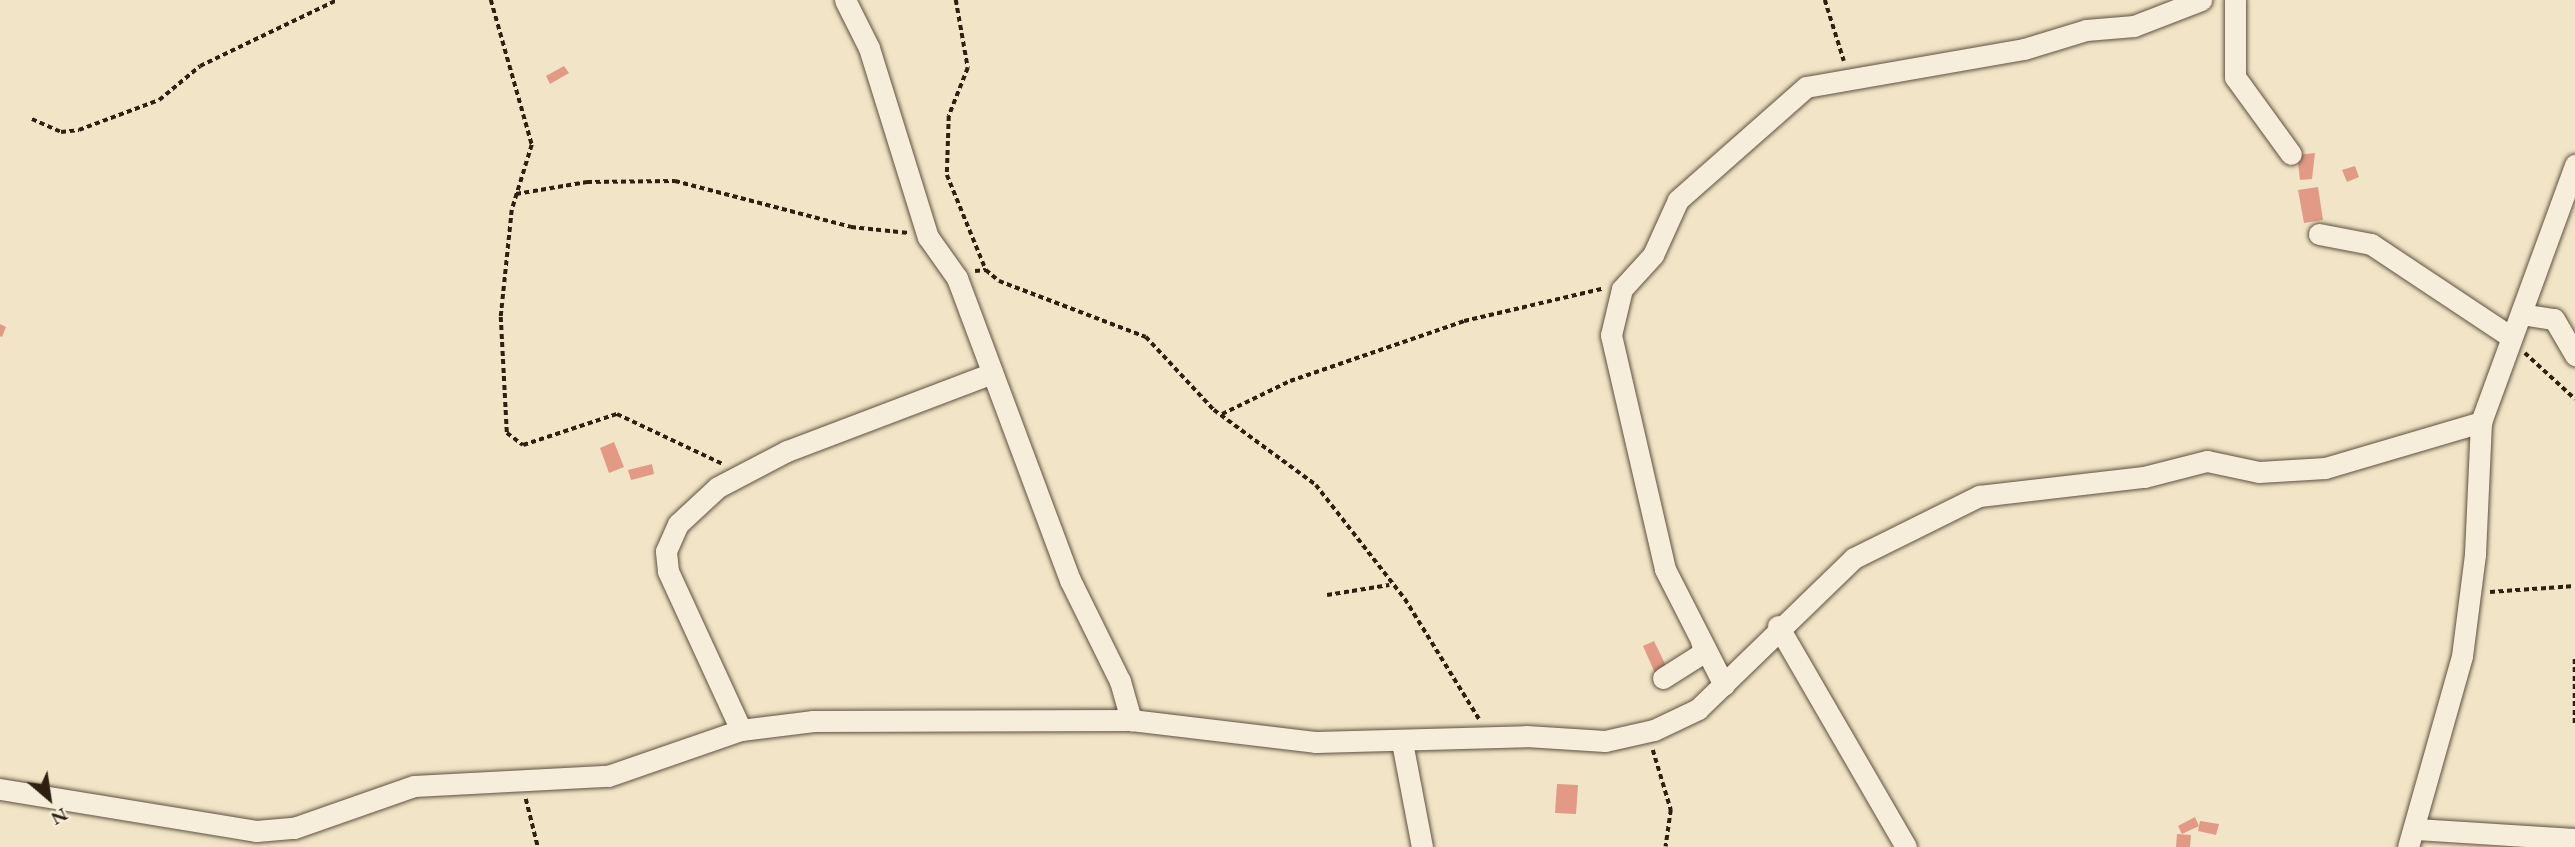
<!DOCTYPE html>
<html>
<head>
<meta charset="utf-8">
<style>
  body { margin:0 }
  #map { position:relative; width:2575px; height:847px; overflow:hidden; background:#f1e4c7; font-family:"EB Garamond",serif }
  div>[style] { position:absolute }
  .building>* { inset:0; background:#e29a86 }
  .path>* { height:3.5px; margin-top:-1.75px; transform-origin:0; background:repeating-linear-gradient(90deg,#2e2010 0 5px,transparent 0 8.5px) }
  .roads { filter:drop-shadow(0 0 2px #5f513e) drop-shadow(0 0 2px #5f513e) }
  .street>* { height:21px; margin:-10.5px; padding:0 10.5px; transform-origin:10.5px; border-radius:10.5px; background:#f6eddb }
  span { translate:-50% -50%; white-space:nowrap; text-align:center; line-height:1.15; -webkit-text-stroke:5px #f6eddb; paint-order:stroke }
  .north { position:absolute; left:14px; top:763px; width:70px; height:70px; -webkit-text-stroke:5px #f6eddb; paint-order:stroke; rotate:151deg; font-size:19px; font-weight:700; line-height:28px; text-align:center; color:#2e2010 }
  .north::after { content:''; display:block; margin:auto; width:24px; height:32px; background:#2e2010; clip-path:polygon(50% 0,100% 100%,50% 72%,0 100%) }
</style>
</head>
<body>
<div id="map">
  <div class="building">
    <i style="clip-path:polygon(564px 66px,569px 73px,550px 84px,546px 76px)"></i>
    <i style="clip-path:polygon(2315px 153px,2312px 179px,2300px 180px,2297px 155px)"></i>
    <i style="clip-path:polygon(2355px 166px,2359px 177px,2347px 182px,2342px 170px)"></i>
    <i style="clip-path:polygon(2318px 187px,2323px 220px,2304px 223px,2298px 190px)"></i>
    <i style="clip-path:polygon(0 324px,6px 327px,2px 337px,0 336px)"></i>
    <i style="clip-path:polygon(614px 442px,624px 467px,609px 473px,600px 448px)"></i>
    <i style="clip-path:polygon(652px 464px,654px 474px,631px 480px,628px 470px)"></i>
    <i style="clip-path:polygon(1654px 641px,1667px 668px,1655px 673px,1643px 646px)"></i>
    <i style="clip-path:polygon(1557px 784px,1578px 785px,1576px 814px,1555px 813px)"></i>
    <i style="clip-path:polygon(2195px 817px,2199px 826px,2182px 834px,2178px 826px)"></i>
    <i style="clip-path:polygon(2200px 821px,2219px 824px,2216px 835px,2198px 831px)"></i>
    <i style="clip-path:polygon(2177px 834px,2191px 835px,2190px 847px,2176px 847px)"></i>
  </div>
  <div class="path">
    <i style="left:491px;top:0;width:151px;rotate:74.2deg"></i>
    <i style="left:532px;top:145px;width:68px;rotate:107.1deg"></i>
    <i style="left:512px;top:210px;width:108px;rotate:95.9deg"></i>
    <i style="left:501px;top:317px;width:116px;rotate:87deg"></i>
    <i style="left:507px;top:433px;width:20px;rotate:37deg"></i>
    <i style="left:523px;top:445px;width:99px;rotate:-18.3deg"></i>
    <i style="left:617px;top:414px;width:117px;rotate:25.3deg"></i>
    <i style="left:956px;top:0;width:69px;rotate:80deg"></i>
    <i style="left:968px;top:68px;width:52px;rotate:111.6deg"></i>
    <i style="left:949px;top:116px;width:59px;rotate:91.9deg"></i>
    <i style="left:947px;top:175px;width:103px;rotate:67.7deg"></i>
    <i style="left:1825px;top:0;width:64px;rotate:72.7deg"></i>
    <i style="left:32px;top:119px;width:32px;rotate:24deg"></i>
    <i style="left:61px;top:132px;width:18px;rotate:-6deg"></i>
    <i style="left:79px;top:130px;width:85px;rotate:-20.6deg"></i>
    <i style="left:159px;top:100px;width:53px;rotate:-39.7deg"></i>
    <i style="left:200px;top:66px;width:152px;rotate:-25.7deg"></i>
    <i style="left:516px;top:194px;width:72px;rotate:-9.6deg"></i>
    <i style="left:587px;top:182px;width:88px;rotate:-0.7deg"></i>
    <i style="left:675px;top:181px;width:182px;rotate:14.6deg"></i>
    <i style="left:851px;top:227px;width:58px;rotate:5.9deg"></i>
    <i style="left:975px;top:271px;width:11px;rotate:-5deg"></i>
    <i style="left:986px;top:270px;width:17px;rotate:40deg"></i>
    <i style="left:999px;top:281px;width:157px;rotate:20.9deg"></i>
    <i style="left:1146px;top:337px;width:100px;rotate:47deg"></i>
    <i style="left:1214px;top:410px;width:127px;rotate:36.3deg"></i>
    <i style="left:1316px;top:485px;width:145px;rotate:52deg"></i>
    <i style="left:1405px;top:599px;width:141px;rotate:58.3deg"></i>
    <i style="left:2525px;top:353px;width:68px;rotate:42.6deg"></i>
    <i style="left:1222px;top:414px;width:76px;rotate:-25.9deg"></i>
    <i style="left:1290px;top:381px;width:184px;rotate:-19deg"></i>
    <i style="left:1464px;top:321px;width:142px;rotate:-13.1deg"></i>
    <i style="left:2490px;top:592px;width:85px;rotate:-4deg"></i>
    <i style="left:1327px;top:595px;width:63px;rotate:-9.2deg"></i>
    <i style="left:2575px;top:659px;width:66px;rotate:90deg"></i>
    <i style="left:1653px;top:750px;width:63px;rotate:73.3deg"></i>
    <i style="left:1671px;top:810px;width:37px;rotate:98deg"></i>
    <i style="left:526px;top:799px;width:49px;rotate:76deg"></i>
  </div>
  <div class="roads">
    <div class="street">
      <i style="left:845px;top:0;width:54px;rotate:63.4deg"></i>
      <i style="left:869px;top:48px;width:198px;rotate:72.7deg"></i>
      <i style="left:928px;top:237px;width:50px;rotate:54.7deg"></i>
      <i style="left:957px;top:278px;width:322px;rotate:69.5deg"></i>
      <i style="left:1070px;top:580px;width:113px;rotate:63.7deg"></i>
      <i style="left:1120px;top:681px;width:41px;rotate:74.2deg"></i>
      <i style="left:2235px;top:0;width:77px;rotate:90deg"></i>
      <i style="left:2235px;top:77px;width:95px;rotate:54deg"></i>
      <i style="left:2319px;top:234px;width:53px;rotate:10.9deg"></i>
      <i style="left:2371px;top:244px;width:168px;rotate:33.6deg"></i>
      <i style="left:2521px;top:314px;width:33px;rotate:9deg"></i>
      <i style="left:2554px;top:319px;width:42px;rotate:59.7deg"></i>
      <i style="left:1778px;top:626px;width:255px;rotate:59.9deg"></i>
      <i style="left:1663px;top:678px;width:49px;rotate:-32.4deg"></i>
      <i style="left:1704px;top:652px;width:11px;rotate:-105deg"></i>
      <i style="left:1724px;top:685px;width:130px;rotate:-117deg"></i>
      <i style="left:1665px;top:569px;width:240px;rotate:-103deg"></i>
      <i style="left:1611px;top:335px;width:47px;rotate:-76.6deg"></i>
      <i style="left:1622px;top:289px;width:46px;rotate:-47.6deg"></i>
      <i style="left:1653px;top:255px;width:60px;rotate:-65.6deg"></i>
      <i style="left:1678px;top:200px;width:171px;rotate:-41.4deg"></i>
      <i style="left:1806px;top:87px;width:221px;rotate:-9.9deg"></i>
      <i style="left:2024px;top:49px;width:65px;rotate:-17deg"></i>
      <i style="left:2086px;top:30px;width:48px;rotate:-4.8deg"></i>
      <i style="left:2134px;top:26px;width:72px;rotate:-21.2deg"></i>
      <i style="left:741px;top:730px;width:175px;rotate:-114.7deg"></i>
      <i style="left:668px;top:571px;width:20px;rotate:-96deg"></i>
      <i style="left:666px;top:551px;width:30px;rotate:-66deg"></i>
      <i style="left:678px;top:524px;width:54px;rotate:-42.8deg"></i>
      <i style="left:718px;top:487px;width:78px;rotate:-27.6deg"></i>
      <i style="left:787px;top:451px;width:217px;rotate:-20.8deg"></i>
      <i style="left:1402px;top:742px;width:107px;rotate:79.2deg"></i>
      <i style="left:0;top:789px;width:259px;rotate:9.3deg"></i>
      <i style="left:256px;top:831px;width:38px;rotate:-5deg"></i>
      <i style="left:294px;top:828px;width:127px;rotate:-19.3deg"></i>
      <i style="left:414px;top:786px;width:194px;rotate:-3deg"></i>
      <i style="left:608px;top:776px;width:141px;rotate:-19.1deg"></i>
      <i style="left:741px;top:730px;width:73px;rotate:-7.1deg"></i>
      <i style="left:813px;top:721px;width:318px;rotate:-0.2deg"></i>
      <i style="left:1131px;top:720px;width:186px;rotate:6.8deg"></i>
      <i style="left:1316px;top:742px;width:210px;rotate:-1.6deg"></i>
      <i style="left:1526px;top:736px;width:79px;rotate:3.6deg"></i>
      <i style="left:1605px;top:741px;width:50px;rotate:-12.7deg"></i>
      <i style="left:1654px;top:730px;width:49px;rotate:-25.5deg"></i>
      <i style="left:1698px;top:709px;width:217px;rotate:-44.1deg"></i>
      <i style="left:1854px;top:558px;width:140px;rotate:-26.4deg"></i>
      <i style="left:1979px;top:496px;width:166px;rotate:-6.6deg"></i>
      <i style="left:2144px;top:477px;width:65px;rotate:-14.3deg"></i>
      <i style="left:2207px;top:461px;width:53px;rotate:11.9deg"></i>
      <i style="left:2259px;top:472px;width:66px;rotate:-3.5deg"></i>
      <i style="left:2325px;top:468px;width:163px;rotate:-16.4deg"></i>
      <i style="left:2415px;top:829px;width:160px;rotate:3.6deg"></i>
      <i style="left:2408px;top:847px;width:198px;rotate:-74.2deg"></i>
      <i style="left:2462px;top:656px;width:103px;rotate:-82.7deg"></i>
      <i style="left:2475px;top:554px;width:132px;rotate:-87.4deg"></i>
      <i style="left:2481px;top:422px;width:274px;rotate:-69.9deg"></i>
    </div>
  </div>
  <div class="north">N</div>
</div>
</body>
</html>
